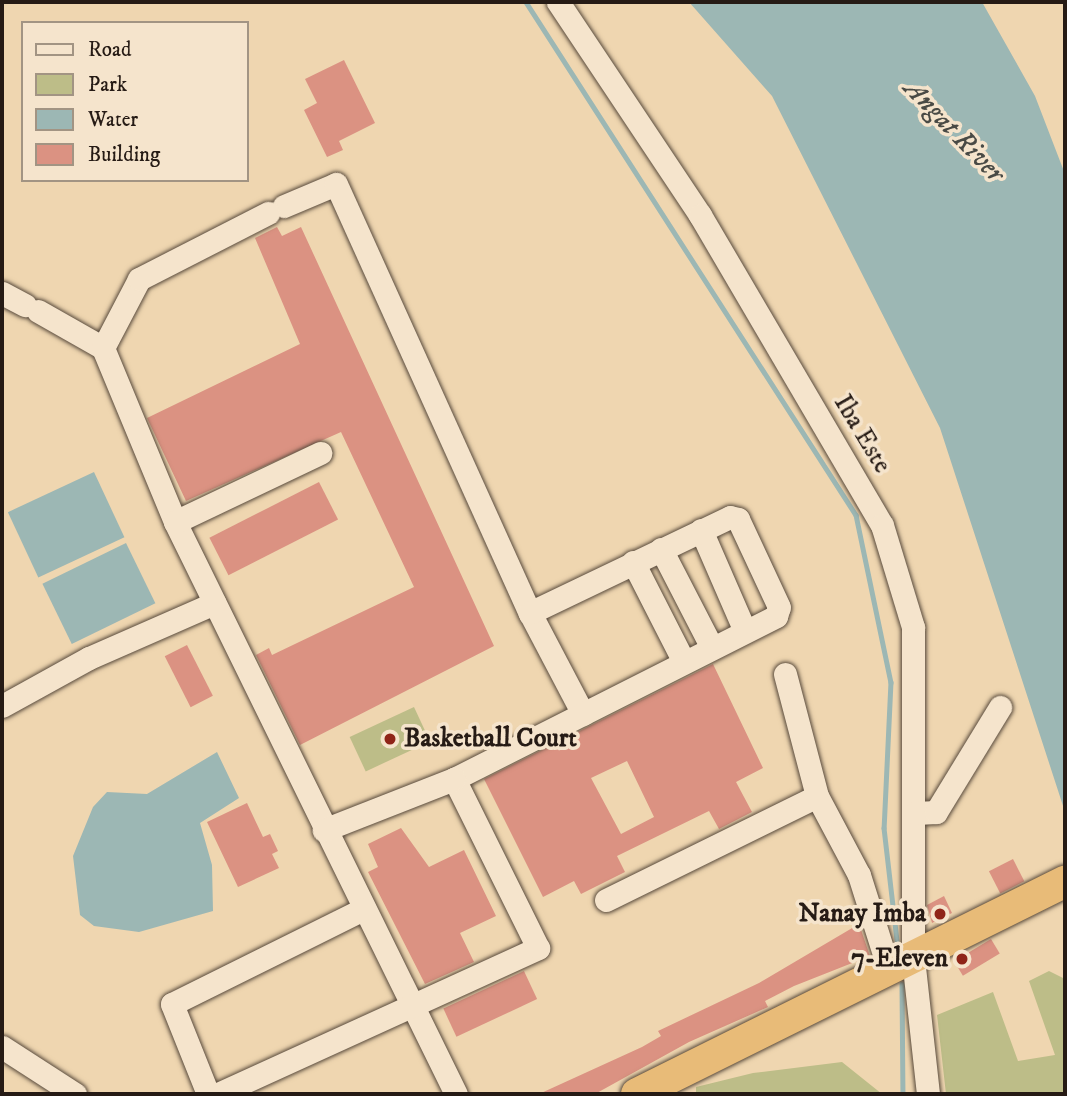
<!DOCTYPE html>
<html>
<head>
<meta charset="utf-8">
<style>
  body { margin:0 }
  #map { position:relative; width:1067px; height:1096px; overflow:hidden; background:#efd6b0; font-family:"IM FELL DW Pica",serif }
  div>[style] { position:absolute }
  .green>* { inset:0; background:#bdbd88; transform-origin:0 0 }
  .water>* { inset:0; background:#9cb7b4; transform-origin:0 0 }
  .stream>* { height:4.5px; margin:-2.25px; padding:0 2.25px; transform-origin:2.25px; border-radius:2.25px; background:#9cb7b4 }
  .building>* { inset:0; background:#db9282; transform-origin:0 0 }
  .roads { filter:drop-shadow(0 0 2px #584a3c) drop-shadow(0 0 2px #584a3c) }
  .minor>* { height:23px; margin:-11.5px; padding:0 11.5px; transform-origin:11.5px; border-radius:11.5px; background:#f5e4cc }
  .highway>* { height:32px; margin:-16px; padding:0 16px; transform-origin:16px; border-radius:16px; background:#e8bb78 }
  .dots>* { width:19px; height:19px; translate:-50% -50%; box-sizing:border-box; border:4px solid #f5e4cc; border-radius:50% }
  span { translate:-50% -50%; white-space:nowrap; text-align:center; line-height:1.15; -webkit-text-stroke:7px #f5e4cc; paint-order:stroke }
  .street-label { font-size:26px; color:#261b15 }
  .poi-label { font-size:26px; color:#261b15; font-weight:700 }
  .left { translate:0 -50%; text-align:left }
  .right { translate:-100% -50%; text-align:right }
  .water-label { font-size:28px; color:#494a45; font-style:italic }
  .frame { position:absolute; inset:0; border:4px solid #261b15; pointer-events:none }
  .legend { position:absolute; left:21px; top:21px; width:228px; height:161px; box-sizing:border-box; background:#f5e4cc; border:2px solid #a29483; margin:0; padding:9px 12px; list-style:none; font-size:21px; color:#261b15 }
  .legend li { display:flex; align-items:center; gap:14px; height:35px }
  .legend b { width:35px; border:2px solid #a29483 }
</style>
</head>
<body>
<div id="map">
  <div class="green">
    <i style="left:414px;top:707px;width:38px;height:71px;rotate:65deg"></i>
    <i style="clip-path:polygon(1049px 971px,1065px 979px,1065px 1094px,946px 1094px,937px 1015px,993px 992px,1018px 1061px,1055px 1055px,1029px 981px)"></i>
    <i style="clip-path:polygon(842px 1062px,882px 1094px,696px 1094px,696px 1087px,753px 1073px)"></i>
  </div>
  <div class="water">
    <i style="clip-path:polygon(689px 2px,982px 2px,1035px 96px,1065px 174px,1065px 812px,940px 428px,772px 96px)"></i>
    <i style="left:94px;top:472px;width:72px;height:95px;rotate:65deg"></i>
    <i style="left:126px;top:543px;width:67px;height:93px;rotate:64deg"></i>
    <i style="clip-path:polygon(217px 752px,239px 798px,200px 823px,212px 865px,213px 911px,139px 932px,94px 926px,80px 915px,73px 856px,93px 807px,107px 792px,147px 794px)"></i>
  </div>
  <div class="stream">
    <i style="left:526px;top:2px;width:610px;rotate:57.25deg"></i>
    <i style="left:856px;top:515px;width:171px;rotate:78.2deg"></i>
    <i style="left:891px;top:682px;width:146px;rotate:92.7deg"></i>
    <i style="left:884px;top:828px;width:113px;rotate:83.4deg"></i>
    <i style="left:902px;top:984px;width:110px;rotate:89.5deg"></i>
  </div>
  <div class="building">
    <i style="clip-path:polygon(344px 60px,375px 123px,339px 141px,343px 150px,327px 157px,304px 110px,317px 103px,305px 79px)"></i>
    <i style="clip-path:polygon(277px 227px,282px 236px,301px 227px,494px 646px,300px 745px,256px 655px,269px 648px,272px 655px,414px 587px,341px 432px,186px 501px,147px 418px,300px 344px,255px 238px)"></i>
    <i style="left:319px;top:482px;width:42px;height:123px;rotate:63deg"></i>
    <i style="left:187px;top:645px;width:57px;height:25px;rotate:63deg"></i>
    <i style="clip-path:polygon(evenodd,713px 664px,763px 768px,736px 782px,752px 812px,719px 829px,709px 811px,617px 856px,625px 872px,581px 894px,574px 881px,543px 897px,484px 779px,713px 664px,627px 761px,654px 817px,621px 834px,591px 778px,627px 761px)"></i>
    <i style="clip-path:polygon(247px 803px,263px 837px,270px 834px,278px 851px,272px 854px,279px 868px,238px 887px,207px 822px)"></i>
    <i style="clip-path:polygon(401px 828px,429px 867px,464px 850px,496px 916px,460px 933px,474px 962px,425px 984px,368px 872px,378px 867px,368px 844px)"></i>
    <i style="left:1013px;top:859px;width:25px;height:27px;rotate:63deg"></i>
    <i style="clip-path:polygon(944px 896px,952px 913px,932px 923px,927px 905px)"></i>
    <i style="clip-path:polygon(859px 924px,870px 956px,794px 986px,765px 1001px,768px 1007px,689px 1042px,595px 1094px,539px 1094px,642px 1047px,661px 1036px,658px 1031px,759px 983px)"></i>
    <i style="left:991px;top:939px;width:17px;height:43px;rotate:59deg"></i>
    <i style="left:524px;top:971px;width:31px;height:89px;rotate:65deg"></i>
  </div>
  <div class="roads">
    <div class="minor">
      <i style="left:558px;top:2px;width:256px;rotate:56.3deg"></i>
      <i style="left:700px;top:215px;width:359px;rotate:59.6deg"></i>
      <i style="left:882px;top:525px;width:107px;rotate:73.1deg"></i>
      <i style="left:913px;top:627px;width:331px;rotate:90deg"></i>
      <i style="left:913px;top:958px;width:137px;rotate:83.7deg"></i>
      <i style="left:284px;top:206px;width:56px;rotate:-22.9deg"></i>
      <i style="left:336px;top:184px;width:471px;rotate:65.7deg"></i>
      <i style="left:530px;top:613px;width:114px;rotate:62.3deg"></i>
      <i style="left:2px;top:293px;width:26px;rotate:28deg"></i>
      <i style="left:38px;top:311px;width:75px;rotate:29.6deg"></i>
      <i style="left:103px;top:348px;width:188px;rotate:67.5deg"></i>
      <i style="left:175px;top:522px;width:637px;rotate:63.84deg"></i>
      <i style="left:103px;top:348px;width:78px;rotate:-62.4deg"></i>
      <i style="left:139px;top:279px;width:145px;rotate:-27.1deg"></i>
      <i style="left:175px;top:522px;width:161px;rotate:-25.4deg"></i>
      <i style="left:701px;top:530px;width:110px;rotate:66.5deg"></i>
      <i style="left:661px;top:549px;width:109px;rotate:62.7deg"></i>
      <i style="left:633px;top:562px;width:112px;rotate:63deg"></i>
      <i style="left:785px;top:674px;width:126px;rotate:75.3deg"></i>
      <i style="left:2px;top:706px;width:99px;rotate:-28.9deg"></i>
      <i style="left:89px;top:658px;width:137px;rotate:-23.7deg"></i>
      <i style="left:454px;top:779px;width:361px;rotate:-26.8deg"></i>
      <i style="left:776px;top:616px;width:9px;rotate:-72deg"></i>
      <i style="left:779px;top:607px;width:97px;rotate:-115deg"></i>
      <i style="left:738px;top:519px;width:8px;rotate:-166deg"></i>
      <i style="left:730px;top:517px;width:222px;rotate:154.4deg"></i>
      <i style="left:916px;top:813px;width:20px;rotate:-3deg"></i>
      <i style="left:936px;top:812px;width:123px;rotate:-58.6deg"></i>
      <i style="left:606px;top:900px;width:235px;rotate:-26.2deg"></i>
      <i style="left:817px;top:796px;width:89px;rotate:62deg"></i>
      <i style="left:859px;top:875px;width:100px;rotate:72.5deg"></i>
      <i style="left:2px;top:1047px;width:87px;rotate:32.8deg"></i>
      <i style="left:208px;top:1094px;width:97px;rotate:-111.8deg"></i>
      <i style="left:172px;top:1004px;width:213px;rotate:-26.4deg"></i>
      <i style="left:218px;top:1094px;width:352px;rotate:-24.5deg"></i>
      <i style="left:538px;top:948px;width:189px;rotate:-116.4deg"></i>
      <i style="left:454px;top:779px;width:140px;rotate:158.6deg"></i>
    </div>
    <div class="highway">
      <i style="left:637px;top:1094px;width:478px;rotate:-26.4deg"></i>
    </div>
  </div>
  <div class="dots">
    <i style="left:390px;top:739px;background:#8f2418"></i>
    <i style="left:940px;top:914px;background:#8f2418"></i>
    <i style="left:962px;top:959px;background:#8f2418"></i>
  </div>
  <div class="street-label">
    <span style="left:862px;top:434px;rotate:59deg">Iba Este</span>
  </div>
  <div class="poi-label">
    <span class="left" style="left:404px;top:739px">Basketball Court</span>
    <span class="right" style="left:926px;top:914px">Nanay Imba</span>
    <span class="right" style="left:948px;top:959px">7-Eleven</span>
  </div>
  <div class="water-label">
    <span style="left:954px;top:131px;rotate:46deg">Angat River</span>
  </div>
  <div class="frame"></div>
  <ul class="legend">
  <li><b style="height:9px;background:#f5e4cc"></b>Road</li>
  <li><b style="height:19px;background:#bdbd88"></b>Park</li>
  <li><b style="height:19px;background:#9cb7b4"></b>Water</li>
  <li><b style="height:19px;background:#db9282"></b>Building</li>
  </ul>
</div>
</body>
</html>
